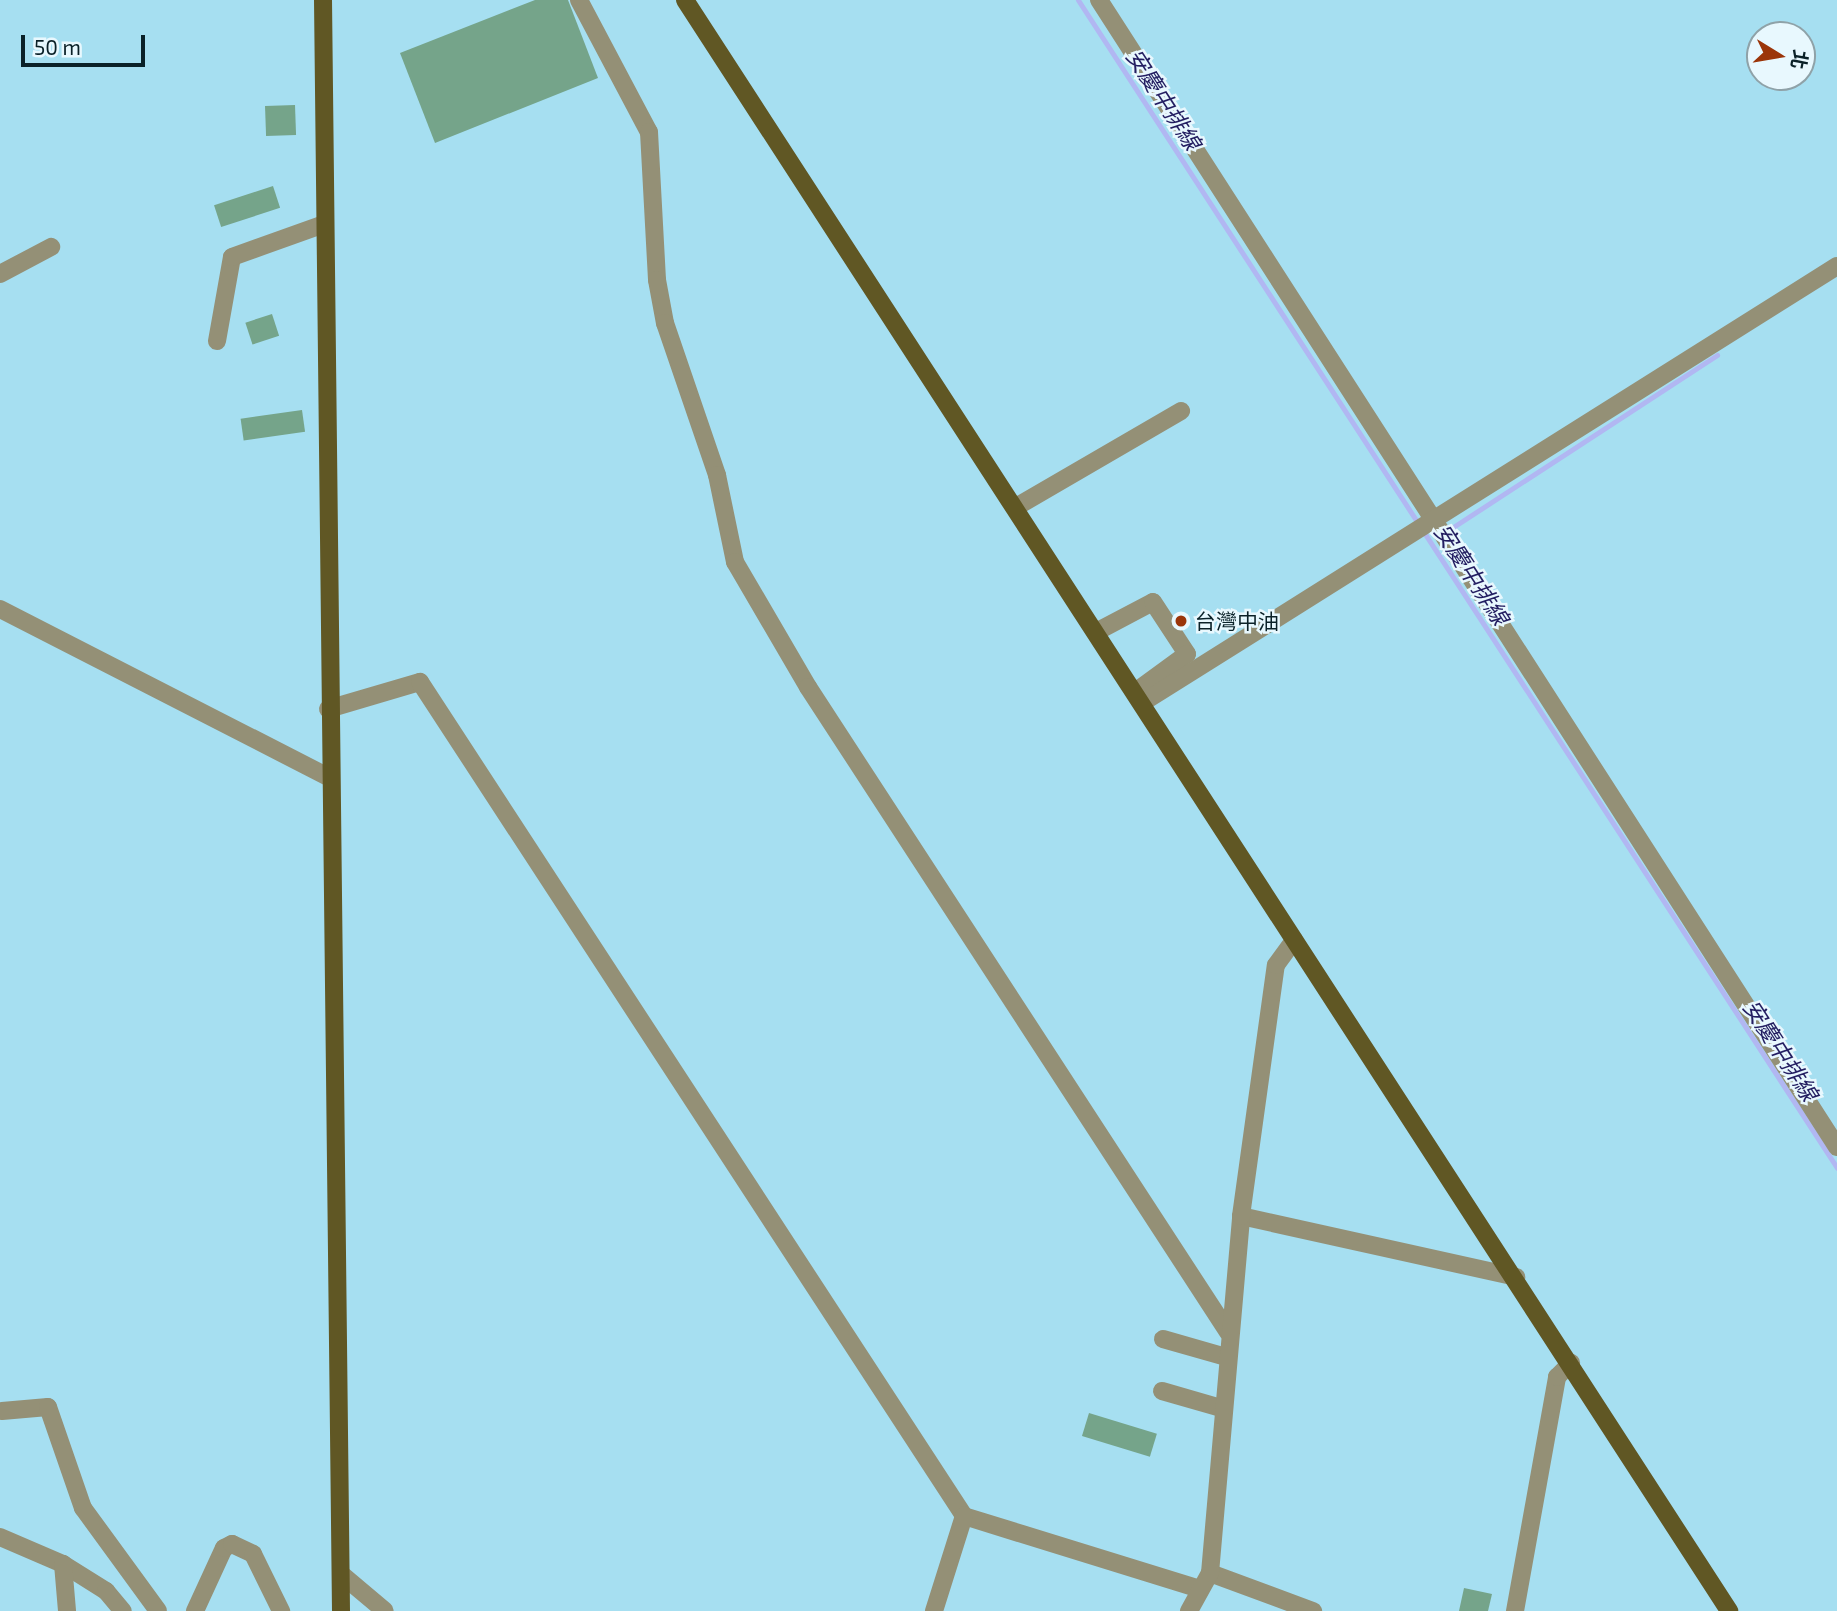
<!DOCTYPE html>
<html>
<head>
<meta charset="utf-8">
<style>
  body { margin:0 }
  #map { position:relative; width:1837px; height:1611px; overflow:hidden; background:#a6dff1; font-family:"Exo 2","Noto Sans TC",sans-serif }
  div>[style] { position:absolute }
  .stream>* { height:5px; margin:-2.5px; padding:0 2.5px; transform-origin:2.5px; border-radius:2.5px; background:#b1b7f2 }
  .building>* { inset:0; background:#75a48a; transform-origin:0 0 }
  .minor>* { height:18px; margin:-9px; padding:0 9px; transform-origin:9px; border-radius:9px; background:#949076 }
  .major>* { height:18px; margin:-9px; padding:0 9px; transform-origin:9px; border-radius:9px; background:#605724 }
  .dots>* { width:19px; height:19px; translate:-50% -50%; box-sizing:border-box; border:4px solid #e8f8fe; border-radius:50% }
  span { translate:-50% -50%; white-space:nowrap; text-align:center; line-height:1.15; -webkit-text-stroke:5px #e8f8fe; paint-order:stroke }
  .poi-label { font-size:21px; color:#0a2128 }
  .left { translate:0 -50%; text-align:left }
  .water-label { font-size:23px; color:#231e61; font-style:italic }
  .north { position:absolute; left:1746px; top:21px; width:70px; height:70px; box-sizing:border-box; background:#e8f8fe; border:2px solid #8fa2a8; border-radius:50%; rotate:101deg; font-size:19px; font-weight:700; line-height:28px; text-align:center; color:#0a2128 }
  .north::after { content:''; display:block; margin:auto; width:24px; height:32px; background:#9b3509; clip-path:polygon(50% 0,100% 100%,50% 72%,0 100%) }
  .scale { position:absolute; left:21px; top:35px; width:124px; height:32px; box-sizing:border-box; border:4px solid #0a2128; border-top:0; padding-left:9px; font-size:21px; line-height:24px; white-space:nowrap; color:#0a2128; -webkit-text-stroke:5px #e8f8fe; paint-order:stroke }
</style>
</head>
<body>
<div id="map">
  <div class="stream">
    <i style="left:1078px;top:0;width:1393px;rotate:56.98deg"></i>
    <i style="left:1444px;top:533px;width:326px;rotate:-33.1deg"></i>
  </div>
  <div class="building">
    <i style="clip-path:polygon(535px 0,568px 0,598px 78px,435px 143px,400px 53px)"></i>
    <i style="left:295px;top:105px;width:30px;height:30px;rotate:88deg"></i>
    <i style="left:273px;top:186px;width:23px;height:62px;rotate:72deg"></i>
    <i style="left:272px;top:314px;width:23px;height:28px;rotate:72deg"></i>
    <i style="left:302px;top:410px;width:22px;height:62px;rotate:82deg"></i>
    <i style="left:1089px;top:1413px;width:71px;height:24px;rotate:17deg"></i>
    <i style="clip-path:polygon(1464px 1588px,1492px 1594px,1488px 1611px,1459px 1611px)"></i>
  </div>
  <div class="minor">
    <i style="left:579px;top:0;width:149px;rotate:62.1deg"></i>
    <i style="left:649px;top:132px;width:148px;rotate:86.9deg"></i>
    <i style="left:657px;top:280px;width:44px;rotate:79.5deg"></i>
    <i style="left:665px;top:323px;width:161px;rotate:71.1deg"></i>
    <i style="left:717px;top:475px;width:89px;rotate:78.3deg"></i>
    <i style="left:735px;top:562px;width:145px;rotate:59.7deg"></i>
    <i style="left:808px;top:687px;width:770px;rotate:56.93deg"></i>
    <i style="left:1099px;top:0;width:1364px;rotate:57.24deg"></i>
    <i style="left:0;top:274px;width:58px;rotate:-27.9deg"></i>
    <i style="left:217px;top:341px;width:85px;rotate:-79.9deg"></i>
    <i style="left:232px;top:257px;width:98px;rotate:-19.7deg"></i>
    <i style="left:1016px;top:507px;width:191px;rotate:-30.2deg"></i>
    <i style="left:0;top:609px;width:367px;rotate:27.1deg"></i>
    <i style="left:1096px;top:632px;width:64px;rotate:-27.8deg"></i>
    <i style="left:1153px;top:602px;width:62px;rotate:56.8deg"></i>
    <i style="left:1187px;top:654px;width:64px;rotate:143.8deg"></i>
    <i style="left:1142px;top:703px;width:821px;rotate:-32.16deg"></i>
    <i style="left:328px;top:709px;width:96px;rotate:-16.4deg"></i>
    <i style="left:420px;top:682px;width:996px;rotate:56.88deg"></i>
    <i style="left:964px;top:1516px;width:244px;rotate:17.2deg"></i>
    <i style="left:1241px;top:1216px;width:282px;rotate:12.5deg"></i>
    <i style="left:1163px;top:1339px;width:66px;rotate:15.9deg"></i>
    <i style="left:1162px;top:1391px;width:61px;rotate:16.1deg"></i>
    <i style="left:2px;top:1411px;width:46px;rotate:-5deg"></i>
    <i style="left:48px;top:1407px;width:107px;rotate:70.9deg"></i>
    <i style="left:83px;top:1508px;width:127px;rotate:53.9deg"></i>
    <i style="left:0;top:1537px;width:69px;rotate:23.2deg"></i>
    <i style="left:63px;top:1564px;width:51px;rotate:32.1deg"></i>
    <i style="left:106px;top:1591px;width:26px;rotate:50deg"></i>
    <i style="left:63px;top:1564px;width:47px;rotate:85.1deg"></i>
    <i style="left:1210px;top:1573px;width:110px;rotate:20.3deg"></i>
    <i style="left:341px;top:1574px;width:57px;rotate:40.1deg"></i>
    <i style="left:195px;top:1611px;width:69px;rotate:-65.3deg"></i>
    <i style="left:224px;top:1548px;width:9px;rotate:-27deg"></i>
    <i style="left:232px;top:1544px;width:23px;rotate:25deg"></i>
    <i style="left:253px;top:1554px;width:64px;rotate:63.8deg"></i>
    <i style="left:934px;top:1611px;width:100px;rotate:-72.5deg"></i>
    <i style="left:1189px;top:1611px;width:43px;rotate:-61.1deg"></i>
    <i style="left:1210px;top:1573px;width:358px;rotate:-85deg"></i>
    <i style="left:1241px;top:1216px;width:253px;rotate:-82.1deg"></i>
    <i style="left:1276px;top:965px;width:31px;rotate:-54deg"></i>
    <i style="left:1515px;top:1611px;width:238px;rotate:-79.8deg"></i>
    <i style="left:1557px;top:1377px;width:20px;rotate:-45deg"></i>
  </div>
  <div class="major">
    <i style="left:323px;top:0;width:1611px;rotate:89.36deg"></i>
    <i style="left:685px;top:0;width:1920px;rotate:57.05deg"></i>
  </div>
  <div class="dots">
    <i style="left:1181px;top:621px;background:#9b3509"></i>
  </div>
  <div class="poi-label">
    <span class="left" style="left:1195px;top:621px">台灣中油</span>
  </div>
  <div class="water-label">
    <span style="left:1164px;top:99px;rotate:57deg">安慶中排線</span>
    <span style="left:1472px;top:574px;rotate:57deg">安慶中排線</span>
    <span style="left:1781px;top:1050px;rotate:57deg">安慶中排線</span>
  </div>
  <div class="north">北</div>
  <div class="scale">50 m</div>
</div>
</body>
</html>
